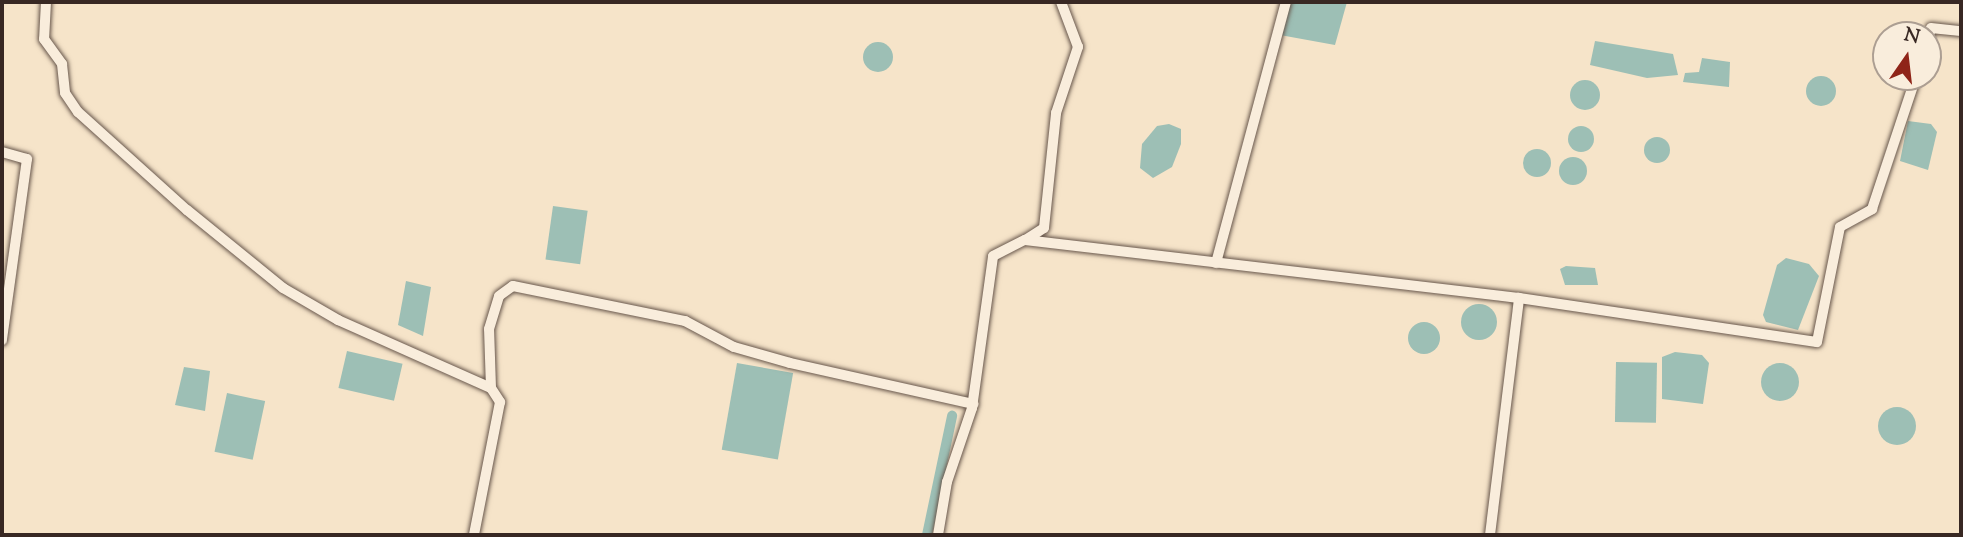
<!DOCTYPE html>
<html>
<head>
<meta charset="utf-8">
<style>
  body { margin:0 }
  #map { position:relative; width:1963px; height:537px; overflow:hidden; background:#f6e4c9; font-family:"Sorts Mill Goudy",serif }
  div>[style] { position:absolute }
  .water>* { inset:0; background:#9dbfb5; transform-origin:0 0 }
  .round { border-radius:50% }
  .canal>* { height:10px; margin:-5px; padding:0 5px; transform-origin:5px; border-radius:5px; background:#9dbfb5 }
  .roads { filter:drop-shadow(0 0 2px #68574c) drop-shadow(0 0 2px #68574c) }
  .minor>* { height:10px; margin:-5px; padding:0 5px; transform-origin:5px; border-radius:5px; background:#f9eddc }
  span { translate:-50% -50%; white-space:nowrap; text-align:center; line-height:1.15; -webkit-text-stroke:7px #f9eddc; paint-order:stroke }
  .frame { position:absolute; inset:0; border:4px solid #382823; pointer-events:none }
  .north { position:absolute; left:1872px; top:21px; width:70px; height:70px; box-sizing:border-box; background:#f9eddc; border:2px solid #ac9e92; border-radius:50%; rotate:14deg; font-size:19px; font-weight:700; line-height:28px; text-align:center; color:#382823 }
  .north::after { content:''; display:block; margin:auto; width:24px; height:32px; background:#8f2418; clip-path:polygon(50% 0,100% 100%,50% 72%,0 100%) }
</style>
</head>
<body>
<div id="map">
  <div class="water">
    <i style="clip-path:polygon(1289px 2px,1347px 2px,1335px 45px,1280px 35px)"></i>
    <i style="clip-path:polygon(1595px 41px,1673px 54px,1678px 75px,1647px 78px,1590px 65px)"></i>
    <i class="round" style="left:863px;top:42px;width:30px;height:30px"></i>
    <i style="clip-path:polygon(1702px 58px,1730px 62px,1729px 87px,1683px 82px,1685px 73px,1699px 72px)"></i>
    <i class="round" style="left:1806px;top:76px;width:30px;height:30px"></i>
    <i class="round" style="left:1570px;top:80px;width:30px;height:30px"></i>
    <i style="clip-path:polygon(1908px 121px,1931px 124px,1937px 132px,1928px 170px,1900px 161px)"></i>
    <i style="clip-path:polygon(1169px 124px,1181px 129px,1181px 144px,1172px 167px,1153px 178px,1140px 168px,1142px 144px,1157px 126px)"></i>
    <i class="round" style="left:1568px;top:126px;width:26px;height:26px"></i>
    <i class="round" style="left:1644px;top:137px;width:26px;height:26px"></i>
    <i class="round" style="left:1523px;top:149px;width:28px;height:28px"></i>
    <i class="round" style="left:1559px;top:157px;width:28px;height:28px"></i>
    <i style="left:553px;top:206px;width:35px;height:54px;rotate:8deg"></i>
    <i style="clip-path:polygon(1786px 258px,1809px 264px,1819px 276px,1798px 330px,1766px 322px,1763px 315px,1777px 265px)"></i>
    <i style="clip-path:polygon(1566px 266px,1595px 268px,1598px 285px,1565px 285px,1560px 269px)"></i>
    <i style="clip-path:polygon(406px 281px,431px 287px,423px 336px,398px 325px)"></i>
    <i class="round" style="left:1461px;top:304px;width:36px;height:36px"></i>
    <i class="round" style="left:1408px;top:322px;width:32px;height:32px"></i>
    <i style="left:347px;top:351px;width:57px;height:38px;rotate:13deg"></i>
    <i style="clip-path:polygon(1675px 352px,1702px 355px,1709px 363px,1703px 404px,1662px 399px,1662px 357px)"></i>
    <i style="left:1616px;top:362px;width:41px;height:60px;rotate:1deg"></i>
    <i style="left:737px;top:363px;width:57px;height:88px;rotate:10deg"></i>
    <i class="round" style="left:1761px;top:363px;width:38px;height:38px"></i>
    <i style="clip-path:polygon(184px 367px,210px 371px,205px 411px,175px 405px)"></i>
    <i style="left:227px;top:393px;width:39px;height:60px;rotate:12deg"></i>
    <i class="round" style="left:1878px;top:407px;width:38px;height:38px"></i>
  </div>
  <div class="canal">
    <i style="left:927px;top:535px;width:122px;rotate:-78.1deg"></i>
  </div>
  <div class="roads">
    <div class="minor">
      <i style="left:46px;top:2px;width:37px;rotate:93deg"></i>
      <i style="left:44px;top:39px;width:31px;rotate:54deg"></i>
      <i style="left:62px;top:64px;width:29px;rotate:84deg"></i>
      <i style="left:65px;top:93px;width:23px;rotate:56deg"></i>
      <i style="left:78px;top:112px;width:147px;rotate:42deg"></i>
      <i style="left:187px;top:210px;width:124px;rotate:39.1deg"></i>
      <i style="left:283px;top:288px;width:64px;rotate:30.2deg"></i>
      <i style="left:338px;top:320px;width:167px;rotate:24deg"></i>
      <i style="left:491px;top:388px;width:17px;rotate:57deg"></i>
      <i style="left:500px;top:402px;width:136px;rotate:101.1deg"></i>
      <i style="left:1928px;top:38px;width:10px;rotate:-73deg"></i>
      <i style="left:1931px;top:28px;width:30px;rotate:6deg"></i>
      <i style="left:2px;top:152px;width:26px;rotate:16deg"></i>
      <i style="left:27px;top:159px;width:183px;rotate:97.9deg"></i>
      <i style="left:1027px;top:239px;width:20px;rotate:-33deg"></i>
      <i style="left:1044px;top:228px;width:116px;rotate:-84deg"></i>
      <i style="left:1056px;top:113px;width:70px;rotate:-71.6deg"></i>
      <i style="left:1078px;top:47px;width:48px;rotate:-110.7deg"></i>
      <i style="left:1216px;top:263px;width:270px;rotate:-75deg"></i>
      <i style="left:491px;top:388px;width:59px;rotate:-91.9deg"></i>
      <i style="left:489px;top:329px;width:34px;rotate:-73deg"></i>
      <i style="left:499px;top:296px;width:17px;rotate:-36deg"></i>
      <i style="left:513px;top:286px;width:176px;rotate:11.5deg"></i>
      <i style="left:685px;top:321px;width:55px;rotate:28deg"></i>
      <i style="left:734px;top:347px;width:58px;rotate:15.9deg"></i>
      <i style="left:790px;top:363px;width:188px;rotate:12.6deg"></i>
      <i style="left:938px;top:535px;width:54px;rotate:-80.4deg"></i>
      <i style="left:947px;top:482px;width:78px;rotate:-71.3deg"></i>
      <i style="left:972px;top:408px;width:153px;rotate:-82.1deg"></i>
      <i style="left:993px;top:256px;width:36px;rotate:-27deg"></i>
      <i style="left:1025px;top:240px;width:497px;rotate:6.7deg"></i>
      <i style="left:1519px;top:298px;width:301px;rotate:8.4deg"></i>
      <i style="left:1817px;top:342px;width:117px;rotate:-78.7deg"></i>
      <i style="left:1840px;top:227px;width:37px;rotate:-29deg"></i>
      <i style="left:1872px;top:209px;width:139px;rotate:-71.6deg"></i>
      <i style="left:1490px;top:535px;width:239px;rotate:-83deg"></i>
    </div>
  </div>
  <div class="frame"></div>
  <div class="north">N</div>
</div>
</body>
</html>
